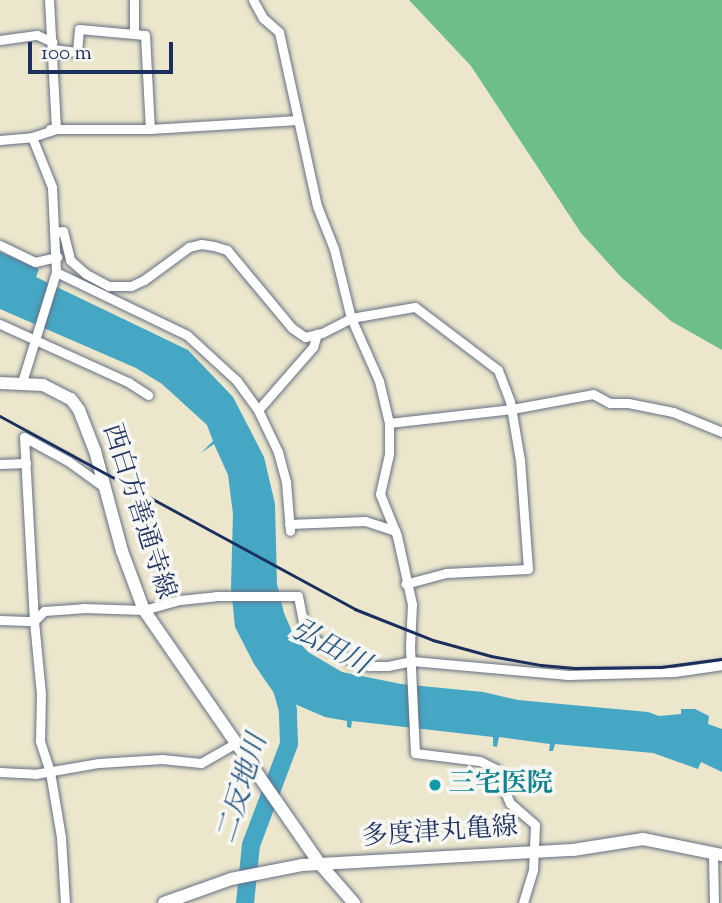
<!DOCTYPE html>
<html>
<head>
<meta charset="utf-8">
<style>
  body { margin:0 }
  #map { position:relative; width:722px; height:903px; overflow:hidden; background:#ebe6cc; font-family:"Sorts Mill Goudy","Noto Serif JP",serif }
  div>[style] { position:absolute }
  .forest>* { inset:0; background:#6dbe8a }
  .water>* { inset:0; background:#45a7c4 }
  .river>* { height:18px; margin:-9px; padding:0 9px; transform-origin:9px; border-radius:9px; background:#45a7c4 }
  .roads { filter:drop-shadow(0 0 2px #646f84) drop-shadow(0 0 2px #646f84) }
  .minor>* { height:9px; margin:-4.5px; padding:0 4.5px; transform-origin:4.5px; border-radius:4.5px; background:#fff }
  .secondary>* { height:12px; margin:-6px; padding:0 6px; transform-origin:6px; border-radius:6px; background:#fff }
  .rail>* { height:2.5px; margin:-1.25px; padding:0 1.25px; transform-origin:1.25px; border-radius:1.25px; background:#1b2f5e }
  .dots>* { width:19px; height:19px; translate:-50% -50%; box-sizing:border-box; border:4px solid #f6f6f2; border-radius:50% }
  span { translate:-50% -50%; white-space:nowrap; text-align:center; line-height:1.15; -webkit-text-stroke:7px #f6f6f2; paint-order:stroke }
  .street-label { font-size:26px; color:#1b2f5e }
  .culture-label { font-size:26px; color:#0d838f; font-weight:700 }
  .left { translate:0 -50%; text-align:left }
  .water-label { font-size:28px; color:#2a5982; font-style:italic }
  .scale { position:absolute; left:28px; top:42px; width:145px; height:32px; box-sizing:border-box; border:4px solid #1b2f5e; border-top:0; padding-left:9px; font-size:21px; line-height:24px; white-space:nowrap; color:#1b2f5e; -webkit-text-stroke:5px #f6f6f2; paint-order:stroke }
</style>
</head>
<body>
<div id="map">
  <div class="forest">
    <i style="clip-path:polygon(409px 0,722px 0,722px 350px,671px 321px,621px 277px,581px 233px,471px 66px)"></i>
  </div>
  <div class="water">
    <i style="clip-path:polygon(0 252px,39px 269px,36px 277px,188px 350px,233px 397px,264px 457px,275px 504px,277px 584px,284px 613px,294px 636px,299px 633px,302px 636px,297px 640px,308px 652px,342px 672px,401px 684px,483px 692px,518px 700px,648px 712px,659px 716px,681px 714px,681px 709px,695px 709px,709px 716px,708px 724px,722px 729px,722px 772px,701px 762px,698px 769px,653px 753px,555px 744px,553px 751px,549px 751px,550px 744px,499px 737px,497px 747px,493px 746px,493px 737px,352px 721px,351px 728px,347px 727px,347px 721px,325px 717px,276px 696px,254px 664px,235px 627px,231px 587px,233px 514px,228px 475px,214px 444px,201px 453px,213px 441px,207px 425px,162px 384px,136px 368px,0 309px)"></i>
  </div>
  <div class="river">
    <i style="left:245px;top:903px;width:58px;rotate:-84.1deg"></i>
    <i style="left:251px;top:845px;width:108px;rotate:-69.4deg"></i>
    <i style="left:289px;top:744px;width:34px;rotate:-92deg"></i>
    <i style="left:288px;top:710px;width:33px;rotate:-106deg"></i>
  </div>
  <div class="roads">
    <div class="minor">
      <i style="left:134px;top:0;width:34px;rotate:90deg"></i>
      <i style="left:253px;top:0;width:21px;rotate:61deg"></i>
      <i style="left:263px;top:18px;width:21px;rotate:41deg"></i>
      <i style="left:279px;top:32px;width:178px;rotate:77.7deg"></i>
      <i style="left:317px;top:206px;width:46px;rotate:68.4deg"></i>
      <i style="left:334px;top:249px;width:71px;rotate:76.2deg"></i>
      <i style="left:351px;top:318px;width:69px;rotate:66deg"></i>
      <i style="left:379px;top:381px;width:43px;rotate:76.6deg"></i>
      <i style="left:389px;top:423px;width:31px;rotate:90deg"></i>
      <i style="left:389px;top:454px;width:41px;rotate:102.7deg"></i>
      <i style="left:380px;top:494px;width:45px;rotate:68deg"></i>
      <i style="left:397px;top:536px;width:70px;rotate:77.6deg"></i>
      <i style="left:412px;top:604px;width:43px;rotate:92.7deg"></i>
      <i style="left:410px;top:647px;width:106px;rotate:87.3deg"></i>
      <i style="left:415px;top:753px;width:65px;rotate:7deg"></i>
      <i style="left:480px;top:761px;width:18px;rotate:27deg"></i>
      <i style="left:496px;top:769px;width:37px;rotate:68deg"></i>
      <i style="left:510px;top:803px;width:33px;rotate:41deg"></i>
      <i style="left:535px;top:825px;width:45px;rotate:92.5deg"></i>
      <i style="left:533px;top:870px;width:34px;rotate:107deg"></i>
      <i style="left:0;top:40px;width:37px;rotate:-8deg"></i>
      <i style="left:37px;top:35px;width:17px;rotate:24deg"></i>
      <i style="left:53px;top:49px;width:24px;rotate:7deg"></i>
      <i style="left:77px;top:52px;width:23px;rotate:-85deg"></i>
      <i style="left:79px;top:29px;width:66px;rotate:5.2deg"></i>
      <i style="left:145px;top:35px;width:94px;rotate:87deg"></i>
      <i style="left:50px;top:129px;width:100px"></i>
      <i style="left:150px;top:129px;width:148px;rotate:-3.5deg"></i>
      <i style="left:0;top:140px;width:32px;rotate:-5deg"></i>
      <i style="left:32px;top:137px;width:25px;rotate:-18deg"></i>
      <i style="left:56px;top:129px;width:129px;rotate:-93.1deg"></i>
      <i style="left:56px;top:232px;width:7px;rotate:-8deg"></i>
      <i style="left:63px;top:231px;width:30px;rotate:76deg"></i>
      <i style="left:70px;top:260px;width:21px;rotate:41deg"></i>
      <i style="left:86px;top:274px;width:26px;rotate:28deg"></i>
      <i style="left:109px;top:286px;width:22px"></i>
      <i style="left:131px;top:286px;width:14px;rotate:-25deg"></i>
      <i style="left:144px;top:280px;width:56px;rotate:-36.3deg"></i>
      <i style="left:189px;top:247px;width:12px;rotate:-14deg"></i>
      <i style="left:201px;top:244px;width:13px;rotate:9deg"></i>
      <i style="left:214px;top:246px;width:14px;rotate:17deg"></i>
      <i style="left:227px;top:250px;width:102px;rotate:50.2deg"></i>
      <i style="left:292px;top:328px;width:16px;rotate:35deg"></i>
      <i style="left:305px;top:337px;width:17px;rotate:-13deg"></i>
      <i style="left:322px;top:333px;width:33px;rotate:-27deg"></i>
      <i style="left:351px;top:318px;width:65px;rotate:-9.8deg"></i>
      <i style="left:415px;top:307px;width:104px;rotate:37.2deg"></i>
      <i style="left:498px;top:370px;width:33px;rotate:69deg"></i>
      <i style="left:510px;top:401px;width:60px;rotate:80.4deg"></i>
      <i style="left:520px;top:460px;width:109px;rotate:85.8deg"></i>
      <i style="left:528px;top:569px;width:82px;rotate:177.2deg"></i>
      <i style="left:446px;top:573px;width:42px;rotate:165deg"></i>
      <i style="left:0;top:245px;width:39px;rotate:26deg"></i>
      <i style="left:35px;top:262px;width:23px;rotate:-13deg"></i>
      <i style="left:56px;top:272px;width:145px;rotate:25.7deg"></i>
      <i style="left:187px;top:335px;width:68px;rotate:42.6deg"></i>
      <i style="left:237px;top:381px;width:36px;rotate:54deg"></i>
      <i style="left:258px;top:410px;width:47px;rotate:64.5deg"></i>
      <i style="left:278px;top:452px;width:31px;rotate:75deg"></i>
      <i style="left:286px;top:482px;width:49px;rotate:85.3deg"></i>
      <i style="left:0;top:324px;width:141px;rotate:24.4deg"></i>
      <i style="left:128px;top:382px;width:24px;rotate:33deg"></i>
      <i style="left:22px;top:382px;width:115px;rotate:-72.8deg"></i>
      <i style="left:56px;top:272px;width:85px;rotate:-92.7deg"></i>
      <i style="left:52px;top:187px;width:54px;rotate:-111.8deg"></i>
      <i style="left:258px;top:410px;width:84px;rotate:-48.9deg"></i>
      <i style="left:313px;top:347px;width:14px;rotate:-73deg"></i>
      <i style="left:389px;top:423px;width:124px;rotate:-6.5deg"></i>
      <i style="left:512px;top:409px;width:82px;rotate:-10.5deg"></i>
      <i style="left:593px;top:394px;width:19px;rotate:28deg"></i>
      <i style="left:610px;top:403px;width:18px"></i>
      <i style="left:628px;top:403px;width:46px;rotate:11.3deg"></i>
      <i style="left:673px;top:412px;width:53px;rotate:22.2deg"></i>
      <i style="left:0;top:464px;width:26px;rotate:-2deg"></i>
      <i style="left:289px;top:524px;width:76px;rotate:-2.3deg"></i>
      <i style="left:365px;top:521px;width:32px;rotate:18deg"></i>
      <i style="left:0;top:620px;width:34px;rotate:2deg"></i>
      <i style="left:34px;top:621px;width:14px;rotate:-45deg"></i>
      <i style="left:44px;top:611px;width:39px;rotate:-4deg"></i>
      <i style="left:83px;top:608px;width:61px;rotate:1.9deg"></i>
      <i style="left:144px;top:610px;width:37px;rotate:-16deg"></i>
      <i style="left:180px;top:600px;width:36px;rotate:-6deg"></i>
      <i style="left:216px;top:596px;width:82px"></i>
      <i style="left:298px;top:596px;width:26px;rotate:79deg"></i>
      <i style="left:303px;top:622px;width:24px;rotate:54deg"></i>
      <i style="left:317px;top:641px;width:39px;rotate:30deg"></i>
      <i style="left:351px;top:661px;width:19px;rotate:16deg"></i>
      <i style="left:369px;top:666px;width:19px"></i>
      <i style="left:388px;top:666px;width:25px;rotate:-12deg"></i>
      <i style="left:412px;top:661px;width:157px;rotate:5.1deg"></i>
      <i style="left:568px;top:675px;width:106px;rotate:-1.6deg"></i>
      <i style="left:674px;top:672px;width:49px;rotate:-8.3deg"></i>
      <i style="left:0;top:772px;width:35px;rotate:3deg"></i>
      <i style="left:35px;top:774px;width:65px;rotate:-9.8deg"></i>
      <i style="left:99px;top:763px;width:63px;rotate:-3.6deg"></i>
      <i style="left:162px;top:759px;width:39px;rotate:6deg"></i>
      <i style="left:201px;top:763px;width:40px;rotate:-29.7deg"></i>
      <i style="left:713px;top:854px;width:49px;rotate:88.8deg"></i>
      <i style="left:65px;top:903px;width:66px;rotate:-93.5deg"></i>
      <i style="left:61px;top:837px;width:66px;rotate:-99.6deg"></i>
      <i style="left:50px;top:772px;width:33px;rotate:-108deg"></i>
      <i style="left:40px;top:741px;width:47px;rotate:-88.8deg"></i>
      <i style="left:41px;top:694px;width:73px;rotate:-95.5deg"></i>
      <i style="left:34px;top:621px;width:184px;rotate:-93.1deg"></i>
      <i style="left:24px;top:437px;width:50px;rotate:28.6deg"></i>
      <i style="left:68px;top:461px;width:44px;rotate:35.8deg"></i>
    </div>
    <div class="secondary">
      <i style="left:0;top:383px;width:43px;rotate:2.7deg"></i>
      <i style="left:43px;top:385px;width:31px;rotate:27deg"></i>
      <i style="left:71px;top:399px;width:14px;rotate:54deg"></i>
      <i style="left:79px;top:410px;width:44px;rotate:68.7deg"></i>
      <i style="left:95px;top:451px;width:104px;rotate:74.9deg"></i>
      <i style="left:122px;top:551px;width:63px;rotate:69.6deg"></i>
      <i style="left:144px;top:610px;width:309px;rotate:55.3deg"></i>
      <i style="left:320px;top:864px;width:52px;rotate:48.9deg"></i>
      <i style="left:164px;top:903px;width:71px;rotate:-19.7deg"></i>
      <i style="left:231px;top:879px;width:72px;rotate:-11.2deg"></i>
      <i style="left:302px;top:865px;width:271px;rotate:-3.2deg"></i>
      <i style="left:573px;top:850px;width:71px;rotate:-8.9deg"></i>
      <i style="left:643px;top:839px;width:81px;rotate:11.4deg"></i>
    </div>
  </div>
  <div class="rail">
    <i style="left:0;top:416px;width:404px;rotate:28.5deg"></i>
    <i style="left:355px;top:609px;width:84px;rotate:21.7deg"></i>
    <i style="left:433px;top:640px;width:60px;rotate:15.4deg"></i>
    <i style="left:491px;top:656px;width:51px;rotate:10.2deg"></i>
    <i style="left:541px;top:665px;width:36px;rotate:5deg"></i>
    <i style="left:577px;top:668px;width:84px;rotate:-0.7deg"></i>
    <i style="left:661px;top:667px;width:62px;rotate:-7.5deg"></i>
  </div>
  <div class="dots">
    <i style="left:435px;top:785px;background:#0f9aa8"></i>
  </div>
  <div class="street-label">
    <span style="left:138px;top:512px;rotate:72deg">西白方善通寺線</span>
    <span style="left:440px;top:833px;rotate:-4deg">多度津丸亀線</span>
  </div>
  <div class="culture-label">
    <span class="left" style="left:449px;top:785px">三宅医院</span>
  </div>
  <div class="water-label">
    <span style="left:330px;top:648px;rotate:28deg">弘田川</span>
    <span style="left:243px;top:789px;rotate:-73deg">二反地川</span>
  </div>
  <div class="scale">100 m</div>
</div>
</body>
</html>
